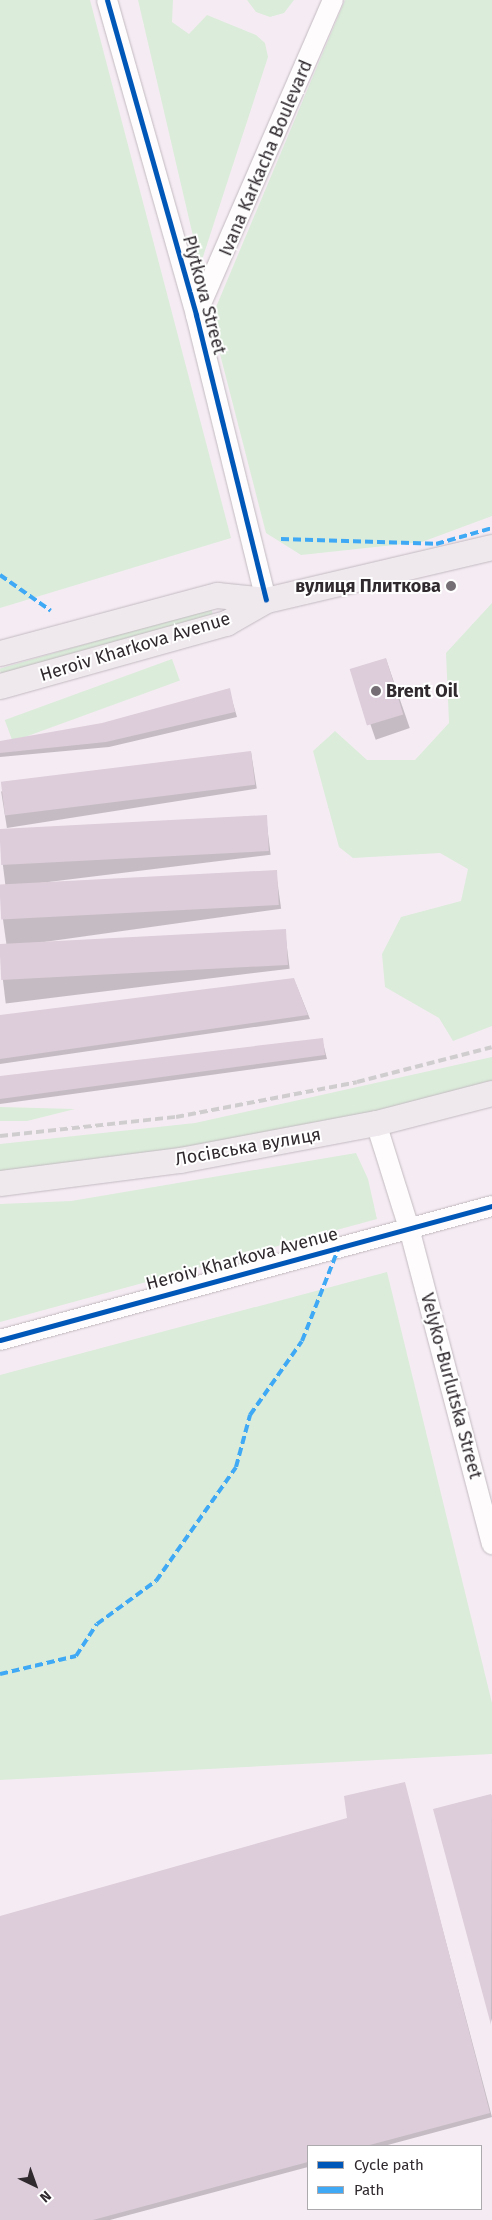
<!DOCTYPE html>
<html>
<head>
<meta charset="utf-8">
<style>
  body { margin:0 }
  #map { position:relative; width:492px; height:2220px; overflow:hidden; background:#f5ecf3; font-family:"Fira Sans",sans-serif }
  div>[style] { position:absolute }
  .green>* { inset:0; background:#dbecda; transform-origin:0 0 }
  .shadow>* { inset:0; background:#0003; transform-origin:0 0 }
  .building>* { inset:0; background:#ddccda; transform-origin:0 0 }
  .roads { filter:drop-shadow(0 0 1px #c2bac0) drop-shadow(0 0 1px #c2bac0) }
  .minor>* { height:20px; margin:-10px; padding:0 10px; transform-origin:10px; border-radius:10px; background:#fefcfd }
  .major>* { height:25px; margin:-12.5px; padding:0 12.5px; transform-origin:12.5px; border-radius:12.5px; background:#efe9ee }
  .rail>* { height:4px; margin-top:-2px; transform-origin:0; background:repeating-linear-gradient(90deg,#d0cdcf 0 8px,transparent 0 12px) }
  .quiet>* { height:4px; margin-top:-2px; transform-origin:0; background:repeating-linear-gradient(90deg,#3fa9f5 0 8px,transparent 0 12px) }
  .cycleway>* { height:5px; margin:-2.5px; padding:0 2.5px; transform-origin:2.5px; border-radius:2.5px; background:#0057b8 }
  .dots>* { width:14px; height:14px; translate:-50% -50%; box-sizing:border-box; border:2px solid #fff; border-radius:50% }
  span { translate:-50% -50%; white-space:nowrap; text-align:center; line-height:1.15; -webkit-text-stroke:4px #fff; paint-order:stroke }
  .street-label { font-size:18px; color:#302a2f }
  .poi-label { font-size:18px; color:#302a2f; font-weight:700 }
  .right { translate:-100% -50%; text-align:right }
  .left { translate:0 -50%; text-align:left }
  .legend { position:absolute; left:307px; top:2145px; width:175px; height:65px; box-sizing:border-box; background:#fff; border:1px solid #acaaac; margin:0; padding:6px 9px; list-style:none; font-size:15px; color:#302a2f }
  .legend li { display:flex; align-items:center; gap:10px; height:25px }
  .legend b { width:25px; border:1px solid #acaaac }
  .north { position:absolute; left:10px; top:2160px; width:50px; height:50px; -webkit-text-stroke:4px #fff; paint-order:stroke; rotate:138deg; font-size:14px; font-weight:700; line-height:20px; text-align:center; color:#302a2f }
  .north::after { content:''; display:block; margin:auto; width:18px; height:22px; background:#302a2f; clip-path:polygon(50% 0,100% 100%,50% 72%,0 100%) }
</style>
</head>
<body>
<div id="map">
  <div class="green">
    <i style="clip-path:polygon(0 0,90px 0,231px 538px,0 608px)"></i>
    <i style="clip-path:polygon(138px 0,173px 0,172px 22px,189px 34px,207px 15px,256px 35px,265px 43px,268px 57px,200px 266px)"></i>
    <i style="clip-path:polygon(247px 0,294px 0,284px 13px,270px 17px,256px 12px)"></i>
    <i style="clip-path:polygon(345px 0,492px 0,492px 516px,422px 542px,301px 555px,266px 533px,211px 319px)"></i>
    <i style="clip-path:polygon(492px 603px,492px 1026px,453px 1041px,439px 1018px,385px 987px,382px 954px,401px 917px,461px 901px,468px 869px,440px 853px,353px 858px,339px 847px,313px 751px,335px 731px,367px 760px,415px 760px,449px 723px,446px 653px)"></i>
    <i style="left:211px;top:608px;width:7px;height:220px;rotate:74deg"></i>
    <i style="left:172px;top:659px;width:23px;height:178px;rotate:70deg"></i>
    <i style="clip-path:polygon(492px 1057px,492px 1082px,403px 1110px,0 1179px,0 1144px,195px 1123px)"></i>
    <i style="clip-path:polygon(0 1107px,75px 1109px,27px 1121px,0 1121px)"></i>
    <i style="clip-path:polygon(356px 1153px,368px 1179px,377px 1219px,0 1322px,0 1204px,71px 1201px)"></i>
    <i style="clip-path:polygon(387px 1272px,492px 1703px,492px 1754px,0 1780px,0 1375px)"></i>
  </div>
  <div class="shadow">
    <i style="left:386px;top:659px;width:73px;height:36px;rotate:71deg"></i>
    <i style="clip-path:polygon(229px 690px,237px 717px,109px 747px,0 757px,0 742px,103px 724px)"></i>
    <i style="left:251px;top:752px;width:37px;height:253px;rotate:81deg"></i>
    <i style="left:266px;top:817px;width:38px;height:267px;rotate:83deg"></i>
    <i style="left:276px;top:872px;width:37px;height:277px;rotate:82deg"></i>
    <i style="left:285px;top:931px;width:38px;height:286px;rotate:83deg"></i>
    <i style="clip-path:polygon(296px 984px,310px 1019px,0 1064px,0 1016px)"></i>
    <i style="clip-path:polygon(322px 1039px,327px 1059px,0 1104px,0 1077px)"></i>
    <i style="clip-path:polygon(404px 1783px,492px 2117px,384px 2146px,308px 2146px,308px 2167px,110px 2220px,0 2220px,0 1917px,349px 1819px)"></i>
    <i style="clip-path:polygon(491px 1795px,492px 1797px,492px 2022px,435px 1810px)"></i>
  </div>
  <div class="building">
    <i style="left:386px;top:658px;width:59px;height:38px;rotate:73deg"></i>
    <i style="clip-path:polygon(230px 688px,235px 712px,106px 742px,0 753px,0 741px,102px 723px)"></i>
    <i style="left:251px;top:751px;width:34px;height:252px;rotate:83deg"></i>
    <i style="left:267px;top:815px;width:36px;height:268px;rotate:87deg"></i>
    <i style="left:277px;top:870px;width:35px;height:278px;rotate:87deg"></i>
    <i style="left:286px;top:929px;width:36px;height:287px;rotate:87deg"></i>
    <i style="clip-path:polygon(294px 978px,308px 1015px,0 1059px,0 1015px)"></i>
    <i style="clip-path:polygon(323px 1038px,325px 1055px,0 1099px,0 1076px)"></i>
    <i style="clip-path:polygon(405px 1782px,490px 2113px,366px 2146px,308px 2146px,308px 2162px,93px 2220px,0 2220px,0 1916px,347px 1818px,344px 1796px)"></i>
    <i style="clip-path:polygon(491px 1794px,492px 1796px,491px 2025px,433px 1809px)"></i>
  </div>
  <div class="roads">
    <div class="minor">
      <i style="left:107px;top:0;width:327px;rotate:74.2deg"></i>
      <i style="left:196px;top:315px;width:293px;rotate:76.2deg"></i>
      <i style="left:196px;top:315px;width:344px;rotate:-66.5deg"></i>
      <i style="left:376px;top:1123px;width:110px;rotate:72.6deg"></i>
      <i style="left:409px;top:1228px;width:327px;rotate:75.3deg"></i>
      <i style="left:0;top:1340px;width:510px;rotate:-15.24deg"></i>
    </div>
    <div class="major">
      <i style="left:0;top:653px;width:225px;rotate:-15deg"></i>
      <i style="left:217px;top:595px;width:49px;rotate:5.8deg"></i>
      <i style="left:266px;top:600px;width:232px;rotate:-13.2deg"></i>
      <i style="left:0;top:686px;width:235px;rotate:-15.6deg"></i>
      <i style="left:226px;top:623px;width:46px;rotate:-29.9deg"></i>
      <i style="left:0;top:1183px;width:181px;rotate:-7.3deg"></i>
      <i style="left:180px;top:1160px;width:199px;rotate:-10.7deg"></i>
      <i style="left:376px;top:1123px;width:120px;rotate:-14.5deg"></i>
    </div>
  </div>
  <div class="rail">
    <i style="left:0;top:1136px;width:177px;rotate:-6.2deg"></i>
    <i style="left:176px;top:1117px;width:184px;rotate:-10.9deg"></i>
    <i style="left:357px;top:1082px;width:139px;rotate:-14.5deg"></i>
  </div>
  <div class="quiet">
    <i style="left:281px;top:539px;width:155px;rotate:1.8deg"></i>
    <i style="left:436px;top:544px;width:58px;rotate:-15.9deg"></i>
    <i style="left:0;top:575px;width:62px;rotate:35.2deg"></i>
    <i style="left:0;top:1674px;width:78px;rotate:-13.3deg"></i>
    <i style="left:76px;top:1656px;width:38px;rotate:-57deg"></i>
    <i style="left:97px;top:1624px;width:73px;rotate:-36.1deg"></i>
    <i style="left:156px;top:1581px;width:139px;rotate:-54.9deg"></i>
    <i style="left:236px;top:1467px;width:54px;rotate:-74.9deg"></i>
    <i style="left:250px;top:1415px;width:90px;rotate:-54.9deg"></i>
    <i style="left:302px;top:1341px;width:101px;rotate:-68.5deg"></i>
  </div>
  <div class="cycleway">
    <i style="left:107px;top:0;width:327px;rotate:74.2deg"></i>
    <i style="left:196px;top:315px;width:293px;rotate:76.2deg"></i>
    <i style="left:0;top:1340px;width:510px;rotate:-15.24deg"></i>
  </div>
  <div class="dots">
    <i style="left:451px;top:586px;background:#756e74"></i>
    <i style="left:376px;top:691px;background:#756e74"></i>
  </div>
  <div class="street-label">
    <span style="left:266px;top:158px;rotate:-67deg">Ivana Karkacha Boulevard</span>
    <span style="left:204px;top:295px;rotate:75deg">Plytkova Street</span>
    <span style="left:135px;top:647px;rotate:-17deg">Heroiv Kharkova Avenue</span>
    <span style="left:248px;top:1147px;rotate:-10deg">Лосівська вулиця</span>
    <span style="left:242px;top:1259px;rotate:-15deg">Heroiv Kharkova Avenue</span>
    <span style="left:451px;top:1386px;rotate:75deg">Velyko-Burlutska Street</span>
  </div>
  <div class="poi-label">
    <span class="right" style="left:441px;top:586px">вулиця Плиткова</span>
    <span class="left" style="left:386px;top:691px">Brent Oil</span>
  </div>
  <ul class="legend">
  <li><b style="height:6px;background:#0057b8"></b>Cycle path</li>
  <li><b style="height:6px;background:#3fa9f5"></b>Path</li>
  </ul>
  <div class="north">N</div>
</div>
</body>
</html>
